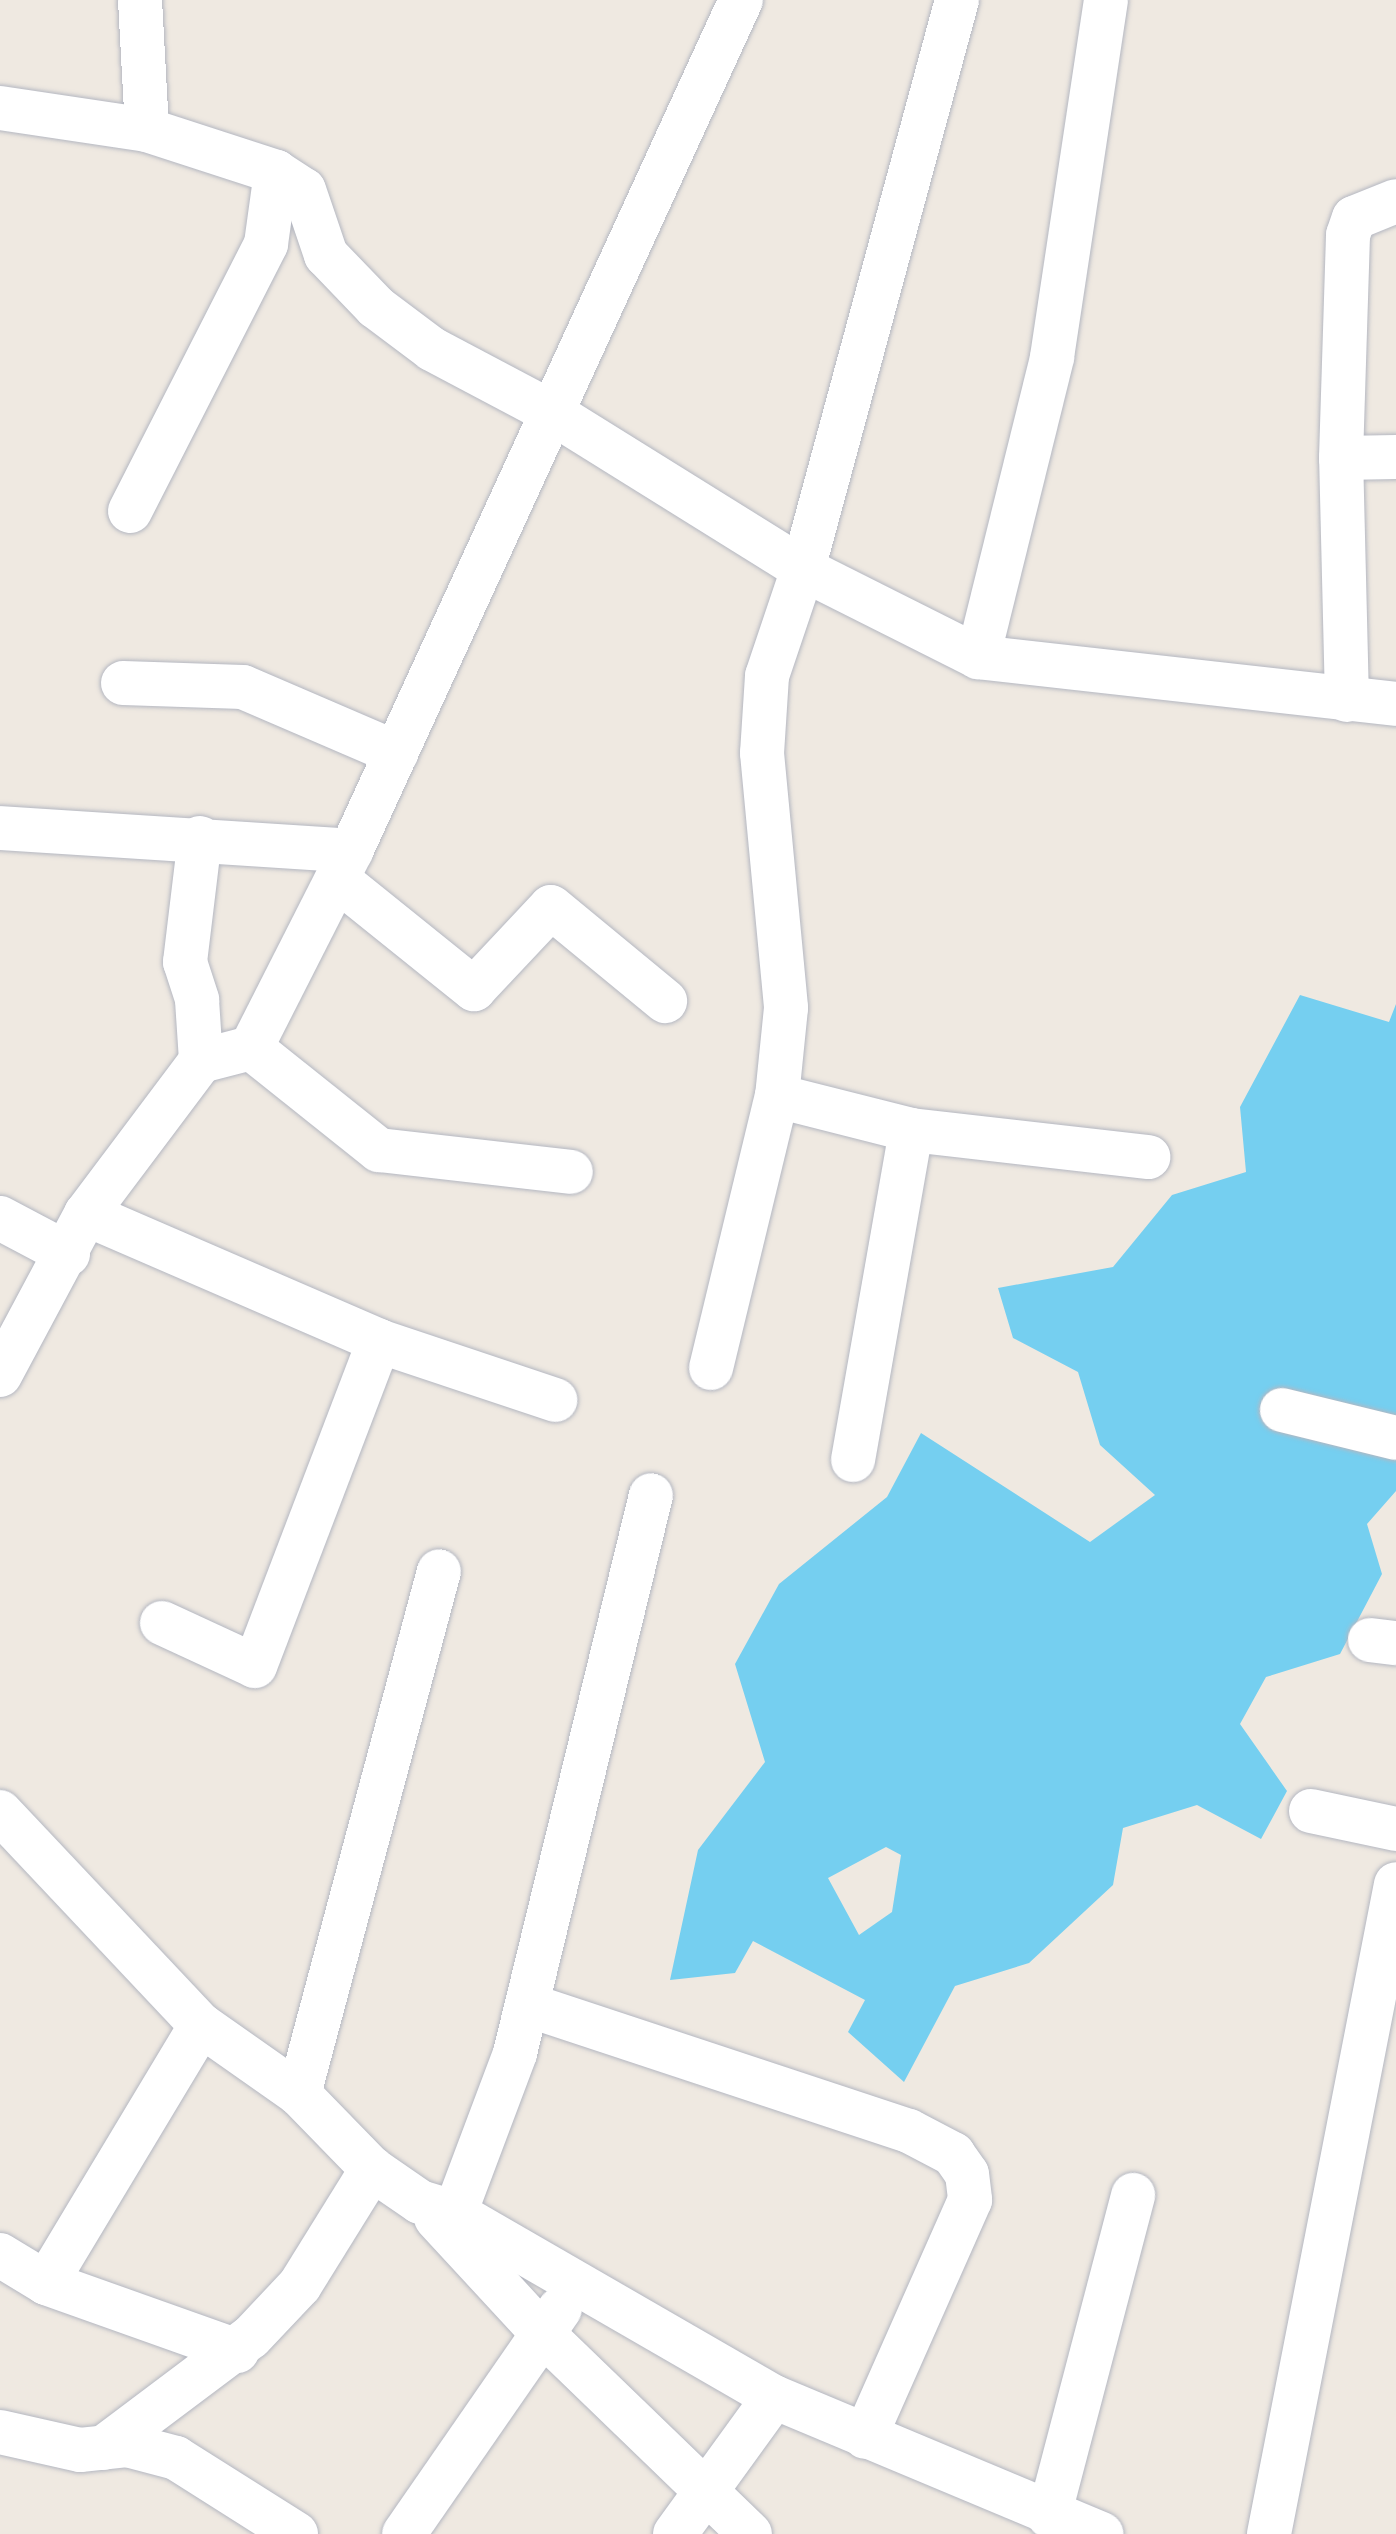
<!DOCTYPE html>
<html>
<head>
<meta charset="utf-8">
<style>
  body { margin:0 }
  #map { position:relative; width:1396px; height:2534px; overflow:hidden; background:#efe9e1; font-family:Mulish,sans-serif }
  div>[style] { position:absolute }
  .water>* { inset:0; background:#75cff0 }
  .roads { filter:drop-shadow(0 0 2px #b4b7c1) drop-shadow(0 0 2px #b4b7c1) }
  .minor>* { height:44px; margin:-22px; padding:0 22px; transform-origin:22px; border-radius:22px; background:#fff }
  span { translate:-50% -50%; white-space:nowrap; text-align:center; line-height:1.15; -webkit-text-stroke:7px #fff; paint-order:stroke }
</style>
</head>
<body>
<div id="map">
  <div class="water">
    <i style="clip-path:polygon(evenodd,1300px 995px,1389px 1022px,1396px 1004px,1396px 1491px,1367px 1524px,1382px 1574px,1340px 1654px,1266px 1677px,1240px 1724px,1287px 1791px,1261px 1839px,1197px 1805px,1123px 1828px,1113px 1885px,1029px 1963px,955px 1986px,904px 2082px,848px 2032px,865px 2000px,753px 1941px,735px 1973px,670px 1980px,698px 1850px,765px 1762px,735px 1664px,779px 1584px,887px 1497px,921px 1433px,1090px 1542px,1155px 1495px,1100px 1445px,1078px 1372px,1013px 1338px,998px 1288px,1113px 1267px,1172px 1195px,1246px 1172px,1240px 1107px,1300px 995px,886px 1847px,901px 1855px,892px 1912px,859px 1935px,828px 1878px,886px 1847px)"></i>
  </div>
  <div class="roads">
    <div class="minor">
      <i style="left:140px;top:0;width:130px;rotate:86.9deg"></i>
      <i style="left:957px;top:0;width:589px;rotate:105.14deg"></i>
      <i style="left:803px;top:569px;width:113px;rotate:108.6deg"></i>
      <i style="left:767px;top:676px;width:77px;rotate:93.7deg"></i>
      <i style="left:762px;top:753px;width:256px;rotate:84.6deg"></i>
      <i style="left:786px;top:1008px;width:88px;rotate:95.8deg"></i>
      <i style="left:777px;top:1096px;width:138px;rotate:14.2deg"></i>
      <i style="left:911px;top:1130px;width:239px;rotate:6.5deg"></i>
      <i style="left:0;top:108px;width:149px;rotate:8.5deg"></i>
      <i style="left:147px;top:130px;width:136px;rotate:18deg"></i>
      <i style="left:276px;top:172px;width:33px;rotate:33deg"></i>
      <i style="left:304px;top:190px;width:69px;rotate:71.3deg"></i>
      <i style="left:326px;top:255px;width:72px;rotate:46.1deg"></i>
      <i style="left:376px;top:307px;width:70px;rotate:36.9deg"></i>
      <i style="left:432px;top:349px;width:135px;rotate:27.9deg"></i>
      <i style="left:551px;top:412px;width:297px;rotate:31.9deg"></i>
      <i style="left:803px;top:569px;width:196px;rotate:26.7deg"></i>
      <i style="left:978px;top:657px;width:421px;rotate:6.4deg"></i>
      <i style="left:1341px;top:458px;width:223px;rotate:-88.2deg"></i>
      <i style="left:1348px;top:235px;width:18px;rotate:-71deg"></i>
      <i style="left:1354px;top:218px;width:45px;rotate:-22deg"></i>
      <i style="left:130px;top:511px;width:300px;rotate:-63deg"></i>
      <i style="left:266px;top:244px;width:73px;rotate:-82.1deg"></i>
      <i style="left:978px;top:657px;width:309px;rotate:-76.1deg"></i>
      <i style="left:1052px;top:357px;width:361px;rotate:-81.4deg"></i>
      <i style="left:123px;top:683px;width:120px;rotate:1.9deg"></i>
      <i style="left:243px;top:687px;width:167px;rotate:23.3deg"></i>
      <i style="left:1347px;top:700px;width:242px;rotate:-91.4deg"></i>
      <i style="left:1341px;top:458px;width:55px;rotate:-1deg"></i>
      <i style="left:0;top:828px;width:352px;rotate:3.7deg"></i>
      <i style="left:200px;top:838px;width:125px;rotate:96.9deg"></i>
      <i style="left:185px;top:962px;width:40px;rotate:72deg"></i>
      <i style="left:197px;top:1000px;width:61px;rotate:86.2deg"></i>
      <i style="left:337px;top:879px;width:176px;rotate:38.8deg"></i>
      <i style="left:474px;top:989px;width:112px;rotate:-46.8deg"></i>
      <i style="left:551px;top:907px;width:148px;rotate:39.5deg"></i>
      <i style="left:251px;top:1048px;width:164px;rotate:38.6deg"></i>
      <i style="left:379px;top:1150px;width:193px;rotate:6.5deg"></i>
      <i style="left:86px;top:1214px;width:319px;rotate:23.4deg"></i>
      <i style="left:379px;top:1341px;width:186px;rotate:18.5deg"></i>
      <i style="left:0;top:1218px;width:77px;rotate:27.9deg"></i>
      <i style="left:711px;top:1368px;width:280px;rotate:-76.4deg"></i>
      <i style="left:0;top:1375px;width:183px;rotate:-61.9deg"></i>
      <i style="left:86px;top:1214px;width:191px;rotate:-53.1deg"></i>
      <i style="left:201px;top:1061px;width:52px;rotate:-14.6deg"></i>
      <i style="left:251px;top:1048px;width:221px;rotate:-63.1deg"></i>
      <i style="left:351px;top:851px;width:936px;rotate:-65.38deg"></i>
      <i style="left:1282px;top:1410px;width:117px;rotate:13.8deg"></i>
      <i style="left:853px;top:1460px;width:335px;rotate:-80deg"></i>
      <i style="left:162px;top:1623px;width:102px;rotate:24.8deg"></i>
      <i style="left:255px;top:1666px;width:348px;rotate:-69.1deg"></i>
      <i style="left:1370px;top:1640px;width:26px;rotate:7deg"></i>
      <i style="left:1311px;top:1811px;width:87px;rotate:12deg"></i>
      <i style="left:0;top:1812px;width:293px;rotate:46.7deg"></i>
      <i style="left:201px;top:2025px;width:120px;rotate:35.1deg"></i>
      <i style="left:299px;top:2094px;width:105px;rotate:45.8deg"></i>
      <i style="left:372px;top:2169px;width:58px;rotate:34.5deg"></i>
      <i style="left:420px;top:2202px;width:37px;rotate:17deg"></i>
      <i style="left:455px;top:2213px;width:368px;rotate:30deg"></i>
      <i style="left:774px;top:2397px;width:355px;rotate:22.7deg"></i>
      <i style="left:528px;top:2005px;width:401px;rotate:18.3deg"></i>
      <i style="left:909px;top:2131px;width:50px;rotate:27.6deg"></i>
      <i style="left:953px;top:2154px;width:24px;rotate:55deg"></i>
      <i style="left:967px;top:2174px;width:26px;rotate:83deg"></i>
      <i style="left:970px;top:2200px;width:259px;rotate:113.9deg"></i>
      <i style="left:299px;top:2094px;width:541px;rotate:-75.01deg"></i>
      <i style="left:455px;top:2213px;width:171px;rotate:-69.4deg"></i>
      <i style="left:515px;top:2053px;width:574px;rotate:-76.3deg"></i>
      <i style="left:436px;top:2218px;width:156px;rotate:47.3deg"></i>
      <i style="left:542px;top:2333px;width:289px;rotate:44deg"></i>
      <i style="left:0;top:2255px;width:54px;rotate:31.3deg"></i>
      <i style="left:46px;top:2283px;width:203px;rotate:19.6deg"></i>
      <i style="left:46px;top:2283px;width:301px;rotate:-59deg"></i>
      <i style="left:0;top:2432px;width:82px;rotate:12.7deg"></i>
      <i style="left:80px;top:2450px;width:47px;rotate:-6.1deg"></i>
      <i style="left:127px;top:2445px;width:51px;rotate:14.9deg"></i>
      <i style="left:176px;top:2458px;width:142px;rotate:32.3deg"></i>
      <i style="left:103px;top:2448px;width:185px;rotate:-36.9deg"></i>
      <i style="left:251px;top:2337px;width:71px;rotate:-46.7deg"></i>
      <i style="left:300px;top:2285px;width:137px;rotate:-58.2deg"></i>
      <i style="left:1049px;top:2516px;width:332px;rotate:-75.3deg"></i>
      <i style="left:404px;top:2534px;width:274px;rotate:-55.3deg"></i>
      <i style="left:675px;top:2534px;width:169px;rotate:-54.1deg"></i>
      <i style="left:1269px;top:2534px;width:662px;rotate:-78.94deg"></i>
    </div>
  </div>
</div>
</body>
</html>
